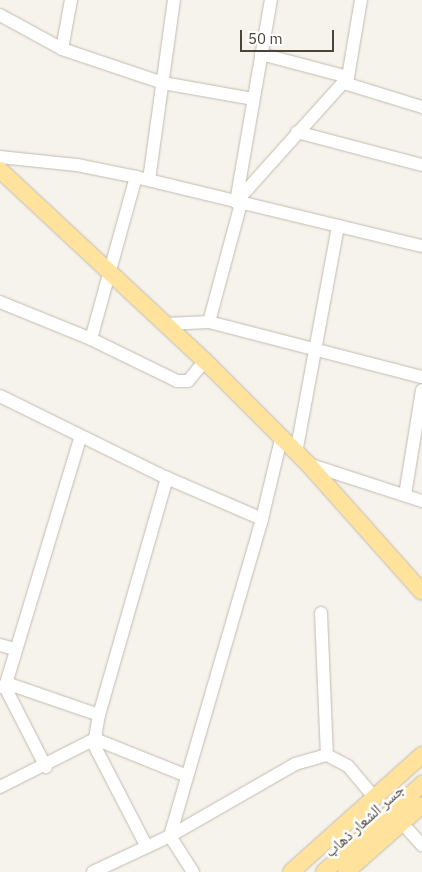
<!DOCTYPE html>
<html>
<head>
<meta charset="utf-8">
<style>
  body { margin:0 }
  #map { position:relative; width:422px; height:872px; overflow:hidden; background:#f6f3ec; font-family:"IBM Plex Sans","Noto Naskh Arabic",sans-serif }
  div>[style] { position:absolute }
  .roads { filter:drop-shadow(0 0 1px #c2bbae) drop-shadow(0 0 1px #c2bbae) }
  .minor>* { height:12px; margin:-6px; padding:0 6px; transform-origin:6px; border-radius:6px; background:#fff }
  .major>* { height:16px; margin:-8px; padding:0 8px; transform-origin:8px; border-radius:8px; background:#ffe39c }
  span { translate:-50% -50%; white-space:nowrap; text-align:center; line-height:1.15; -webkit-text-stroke:5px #fff; paint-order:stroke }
  .street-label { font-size:16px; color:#4b4439 }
  .scale { position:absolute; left:240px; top:30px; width:94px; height:22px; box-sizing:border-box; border:2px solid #4b4439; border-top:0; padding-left:6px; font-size:15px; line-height:18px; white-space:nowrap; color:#4b4439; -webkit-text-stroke:4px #fff; paint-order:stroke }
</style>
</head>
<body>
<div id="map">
  <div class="roads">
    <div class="minor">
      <i style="left:0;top:15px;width:71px;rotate:28.7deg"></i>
      <i style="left:62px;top:49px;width:107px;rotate:18.6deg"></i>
      <i style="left:163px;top:83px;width:91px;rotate:10.1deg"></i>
      <i style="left:62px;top:49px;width:50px;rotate:-79.6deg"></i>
      <i style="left:261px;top:54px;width:90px;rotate:14.8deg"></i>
      <i style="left:344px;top:83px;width:82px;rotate:17.1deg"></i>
      <i style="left:297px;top:132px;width:129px;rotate:14.8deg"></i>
      <i style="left:0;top:157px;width:77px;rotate:5.9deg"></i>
      <i style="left:77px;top:165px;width:60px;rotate:11.5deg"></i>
      <i style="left:136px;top:177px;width:294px;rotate:13.6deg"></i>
      <i style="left:149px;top:180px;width:182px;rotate:-82.1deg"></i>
      <i style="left:236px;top:202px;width:168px;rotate:-48.1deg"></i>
      <i style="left:348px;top:77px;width:78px;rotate:-80.4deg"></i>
      <i style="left:236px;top:202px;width:205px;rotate:-80.2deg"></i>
      <i style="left:0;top:302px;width:98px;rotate:22.1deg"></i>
      <i style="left:91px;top:339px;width:96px;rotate:26deg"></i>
      <i style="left:177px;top:381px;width:11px"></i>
      <i style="left:188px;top:381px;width:26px;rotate:-50deg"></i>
      <i style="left:209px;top:322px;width:123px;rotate:-74.9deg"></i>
      <i style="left:166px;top:324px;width:43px;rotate:-2.7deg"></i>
      <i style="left:209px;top:322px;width:220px;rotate:14.5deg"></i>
      <i style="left:91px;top:339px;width:168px;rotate:-74.5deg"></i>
      <i style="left:0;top:396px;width:186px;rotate:26.2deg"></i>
      <i style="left:167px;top:478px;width:103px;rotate:23.3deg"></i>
      <i style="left:296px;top:453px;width:231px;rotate:-79.5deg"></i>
      <i style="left:308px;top:464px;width:120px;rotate:18deg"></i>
      <i style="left:405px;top:495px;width:106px;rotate:-80.8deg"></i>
      <i style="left:321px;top:613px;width:142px;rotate:87.6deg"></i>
      <i style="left:0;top:645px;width:16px;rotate:15deg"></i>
      <i style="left:6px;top:683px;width:98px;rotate:19deg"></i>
      <i style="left:0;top:687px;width:5px"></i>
      <i style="left:5px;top:687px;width:262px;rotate:-73.2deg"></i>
      <i style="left:5px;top:687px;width:90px;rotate:62.9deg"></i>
      <i style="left:95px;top:739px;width:99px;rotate:21.9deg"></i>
      <i style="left:92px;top:741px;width:119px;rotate:62.6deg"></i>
      <i style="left:0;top:787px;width:106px;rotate:-26.8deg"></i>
      <i style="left:95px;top:739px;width:24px;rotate:-81deg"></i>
      <i style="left:99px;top:715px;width:247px;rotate:-74deg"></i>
      <i style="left:402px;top:823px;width:30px;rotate:48deg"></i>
      <i style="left:93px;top:872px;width:85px;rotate:-25.1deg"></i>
      <i style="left:170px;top:836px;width:144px;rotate:-29.9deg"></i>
      <i style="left:295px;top:764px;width:33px;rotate:-16deg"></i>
      <i style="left:327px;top:755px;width:24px;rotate:28deg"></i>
      <i style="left:348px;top:766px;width:40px;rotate:50deg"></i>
      <i style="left:193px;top:872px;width:43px;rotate:-122.6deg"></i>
      <i style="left:170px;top:836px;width:330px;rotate:-73.8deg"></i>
      <i style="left:262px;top:519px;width:82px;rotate:-76.6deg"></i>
    </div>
    <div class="major">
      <i style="left:0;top:170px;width:280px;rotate:43deg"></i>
      <i style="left:205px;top:361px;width:146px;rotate:45deg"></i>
      <i style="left:308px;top:464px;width:171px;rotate:48.3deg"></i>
      <i style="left:291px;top:872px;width:176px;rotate:-41.8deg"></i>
      <i style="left:324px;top:872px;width:132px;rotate:-41.9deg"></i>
      <i style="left:346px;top:872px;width:101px;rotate:-41.4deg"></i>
    </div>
  </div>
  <div class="street-label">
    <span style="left:364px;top:820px;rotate:-42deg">جسر الشعار ذهاب</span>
  </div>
  <div class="scale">50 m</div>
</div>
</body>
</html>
